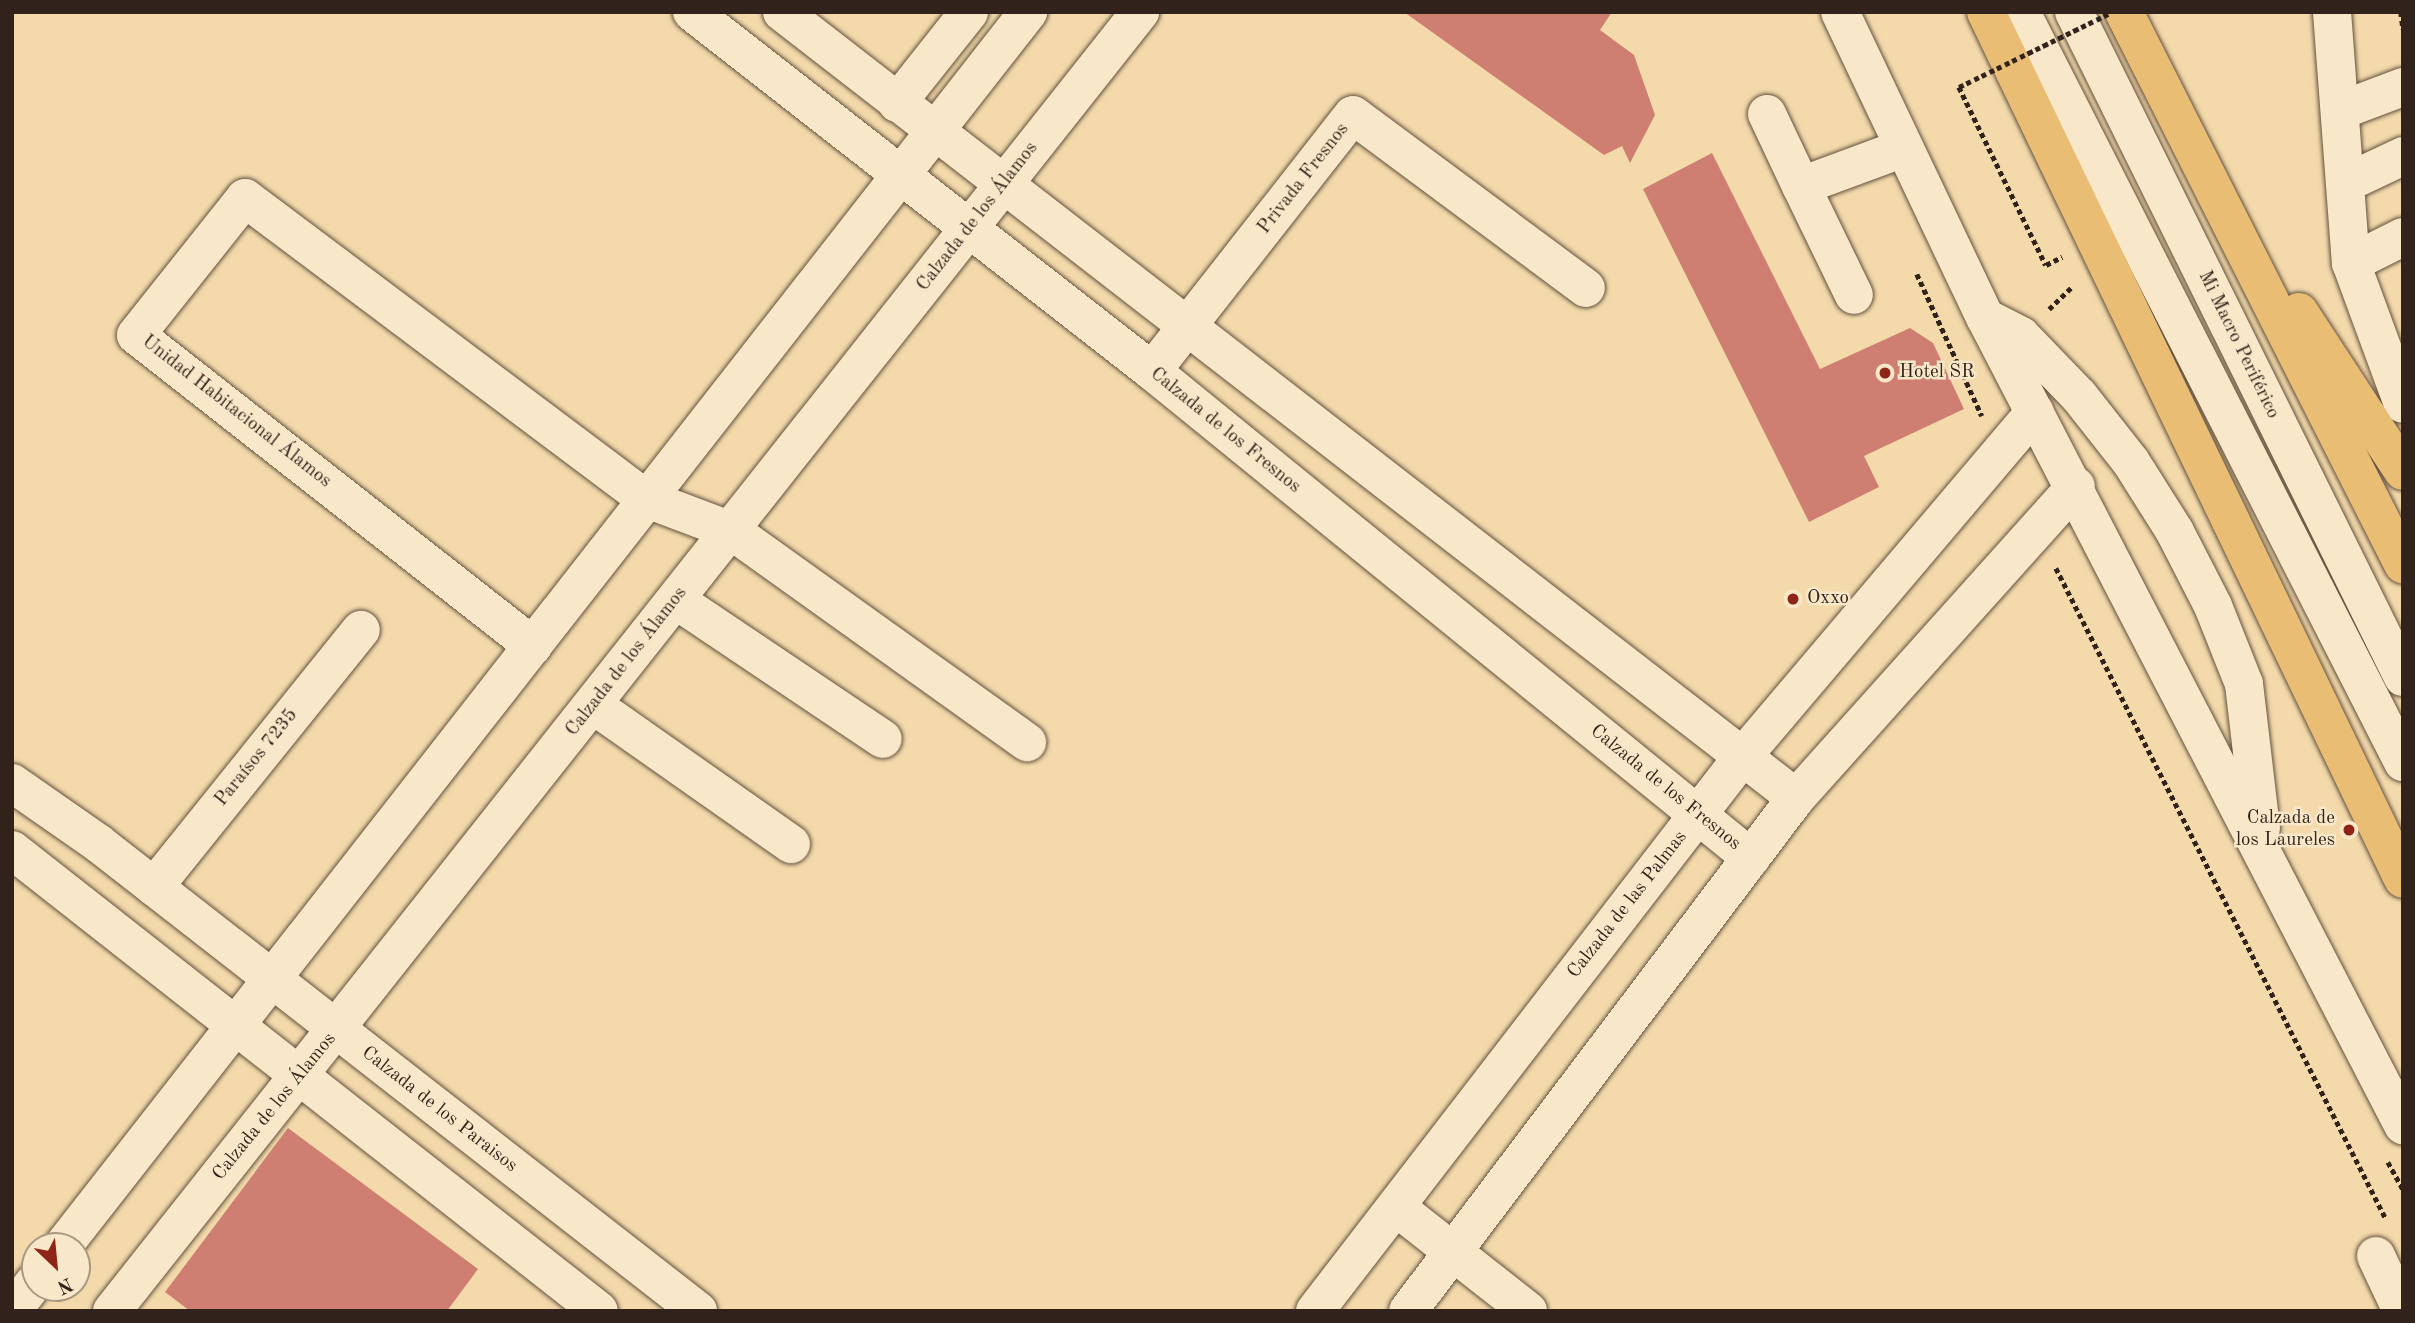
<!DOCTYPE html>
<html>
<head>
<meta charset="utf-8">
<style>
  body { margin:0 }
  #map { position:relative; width:2415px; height:1323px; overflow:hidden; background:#f4daaa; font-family:"Old Standard TT",serif }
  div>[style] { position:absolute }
  .building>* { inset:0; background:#ce7f71 }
  .path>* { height:4.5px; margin-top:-2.25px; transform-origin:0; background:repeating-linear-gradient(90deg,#31231c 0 5px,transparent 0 8.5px) }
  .roads { filter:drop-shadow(0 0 2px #625140) drop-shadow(0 0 2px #625140) }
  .minor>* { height:38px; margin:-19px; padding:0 19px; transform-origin:19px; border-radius:19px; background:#f8e7c8 }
  .highway>* { height:38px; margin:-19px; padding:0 19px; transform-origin:19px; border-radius:19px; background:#eabd75 }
  .path-bridge>* { height:4.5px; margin-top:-2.25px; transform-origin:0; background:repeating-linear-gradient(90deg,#31231c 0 5px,transparent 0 8.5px) }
  .dots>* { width:19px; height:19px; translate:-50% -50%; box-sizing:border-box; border:4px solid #f8e7c8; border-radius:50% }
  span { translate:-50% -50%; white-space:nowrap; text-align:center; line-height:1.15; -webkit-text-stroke:5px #f8e7c8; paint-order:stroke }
  .street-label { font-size:19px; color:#31231c }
  .poi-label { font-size:19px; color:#31231c }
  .left { translate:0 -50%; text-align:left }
  .right { translate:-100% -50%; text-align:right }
  .frame { position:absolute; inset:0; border:14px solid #31231c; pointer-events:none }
  .north { position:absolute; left:21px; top:1232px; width:70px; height:70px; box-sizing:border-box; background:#f8e7c8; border:2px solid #a89983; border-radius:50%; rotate:154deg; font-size:19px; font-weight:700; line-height:28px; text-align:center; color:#31231c }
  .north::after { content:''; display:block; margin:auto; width:24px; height:32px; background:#8f2418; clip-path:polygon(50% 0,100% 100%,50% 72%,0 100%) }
</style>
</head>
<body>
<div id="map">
  <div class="building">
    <i style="clip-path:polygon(1404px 12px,1612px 12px,1600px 30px,1634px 55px,1655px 115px,1630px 163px,1622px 146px,1604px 155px)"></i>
    <i style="clip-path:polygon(1712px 153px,1820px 369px,1910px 328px,1933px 343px,1964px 409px,1864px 456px,1879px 487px,1809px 522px,1643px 189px)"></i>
    <i style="clip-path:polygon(288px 1128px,478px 1269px,447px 1311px,190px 1311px,165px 1292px)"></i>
  </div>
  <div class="path">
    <i style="left:2401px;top:12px;width:17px;rotate:83deg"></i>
    <i style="left:1959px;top:87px;width:198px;rotate:64deg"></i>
    <i style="left:2046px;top:265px;width:18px;rotate:-27deg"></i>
    <i style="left:1917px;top:274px;width:156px;rotate:65.4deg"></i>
    <i style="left:2049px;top:309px;width:33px;rotate:-44deg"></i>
    <i style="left:2056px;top:568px;width:730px;rotate:63.12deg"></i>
    <i style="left:2388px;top:1162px;width:31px;rotate:61deg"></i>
  </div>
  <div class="roads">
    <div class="minor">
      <i style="left:692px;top:12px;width:584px;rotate:37.97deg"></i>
      <i style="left:1152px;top:371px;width:772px;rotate:39.11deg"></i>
      <i style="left:782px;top:12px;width:1283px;rotate:37.78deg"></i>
      <i style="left:1840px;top:12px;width:338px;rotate:64.6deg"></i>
      <i style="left:1985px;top:317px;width:910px;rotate:62.65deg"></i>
      <i style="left:2021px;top:12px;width:842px;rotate:63.01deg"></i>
      <i style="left:2074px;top:12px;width:742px;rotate:63.68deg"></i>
      <i style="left:2332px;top:12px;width:252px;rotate:85.7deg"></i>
      <i style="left:2351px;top:263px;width:150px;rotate:69.8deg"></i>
      <i style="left:897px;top:103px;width:116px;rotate:-51.6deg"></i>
      <i style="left:2342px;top:110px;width:65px;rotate:-20.7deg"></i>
      <i style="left:1767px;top:114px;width:80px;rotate:64.7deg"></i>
      <i style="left:1801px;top:186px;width:110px;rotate:-20.3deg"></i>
      <i style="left:2346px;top:183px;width:63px;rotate:-25.3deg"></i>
      <i style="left:1801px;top:186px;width:121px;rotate:64.1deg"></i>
      <i style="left:2351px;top:263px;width:58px;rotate:-26.6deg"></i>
      <i style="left:1986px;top:318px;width:39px;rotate:27deg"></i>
      <i style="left:2021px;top:336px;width:83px;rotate:46deg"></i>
      <i style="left:2079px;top:396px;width:84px;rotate:51.8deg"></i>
      <i style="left:2131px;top:462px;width:83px;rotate:57.8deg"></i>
      <i style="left:2175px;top:532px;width:83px;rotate:62.8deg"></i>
      <i style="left:2213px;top:606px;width:84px;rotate:68.3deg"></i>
      <i style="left:2244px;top:684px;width:145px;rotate:83.3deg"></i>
      <i style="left:1152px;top:371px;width:325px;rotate:-51.9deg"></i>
      <i style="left:1353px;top:115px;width:290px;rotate:36.6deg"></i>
      <i style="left:676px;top:600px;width:249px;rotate:33.9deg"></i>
      <i style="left:533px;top:646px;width:504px;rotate:-141.93deg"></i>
      <i style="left:136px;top:335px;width:175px;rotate:-51.5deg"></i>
      <i style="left:245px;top:198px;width:499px;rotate:36.9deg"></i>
      <i style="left:644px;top:498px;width:94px;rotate:20.6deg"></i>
      <i style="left:732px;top:531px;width:363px;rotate:35.6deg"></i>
      <i style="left:593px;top:705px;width:242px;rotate:35.1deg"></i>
      <i style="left:12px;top:783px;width:105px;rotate:34.9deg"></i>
      <i style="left:98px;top:843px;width:761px;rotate:37.95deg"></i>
      <i style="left:12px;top:850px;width:746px;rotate:38.14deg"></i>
      <i style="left:154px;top:887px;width:330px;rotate:-51.2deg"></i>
      <i style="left:1396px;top:1207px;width:168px;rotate:38.2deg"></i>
      <i style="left:63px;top:1246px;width:1567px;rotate:-51.97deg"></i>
      <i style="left:2376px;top:1256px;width:61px;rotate:64.7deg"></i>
      <i style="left:12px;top:1311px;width:37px;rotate:-52deg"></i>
      <i style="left:112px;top:1311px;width:1657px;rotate:-51.64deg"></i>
      <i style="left:1315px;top:1311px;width:701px;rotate:-52.36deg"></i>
      <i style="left:1743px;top:756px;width:451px;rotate:-49.7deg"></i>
      <i style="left:1408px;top:1311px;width:643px;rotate:-52.9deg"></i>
      <i style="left:1796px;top:798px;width:419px;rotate:-48.1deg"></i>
    </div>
    <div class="highway">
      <i style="left:1986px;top:12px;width:962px;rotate:64.31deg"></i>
      <i style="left:2124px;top:12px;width:619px;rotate:63.19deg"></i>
      <i style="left:2299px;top:312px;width:190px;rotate:56.8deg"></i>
    </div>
  </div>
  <div class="path-bridge">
    <i style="left:1959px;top:87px;width:170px;rotate:-26.1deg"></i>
  </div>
  <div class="dots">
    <i style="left:1885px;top:373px;background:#8f2418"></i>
    <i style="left:1793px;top:599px;background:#8f2418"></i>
    <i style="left:2349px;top:830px;background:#8f2418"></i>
  </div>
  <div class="street-label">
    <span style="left:1304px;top:179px;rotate:-52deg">Privada Fresnos</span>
    <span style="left:978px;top:217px;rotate:-52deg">Calzada de los Álamos</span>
    <span style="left:2238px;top:345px;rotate:64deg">Mi Macro Periférico</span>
    <span style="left:236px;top:412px;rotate:38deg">Unidad Habitacional Álamos</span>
    <span style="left:1225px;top:431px;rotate:39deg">Calzada de los Fresnos</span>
    <span style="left:627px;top:662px;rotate:-52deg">Calzada de los Álamos</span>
    <span style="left:257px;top:758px;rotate:-51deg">Paraísos 7235</span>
    <span style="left:1665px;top:788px;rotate:39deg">Calzada de los Fresnos</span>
    <span style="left:1628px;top:905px;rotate:-52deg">Calzada de las Palmas</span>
    <span style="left:275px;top:1107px;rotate:-51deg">Calzada de los Álamos</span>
    <span style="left:439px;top:1110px;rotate:38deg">Calzada de los Paraisos</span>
  </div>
  <div class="poi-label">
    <span class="left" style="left:1899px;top:373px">Hotel SR</span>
    <span class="left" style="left:1807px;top:599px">Oxxo</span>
    <span class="right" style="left:2335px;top:830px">Calzada de<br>los Laureles</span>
  </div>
  <div class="frame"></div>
  <div class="north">N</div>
</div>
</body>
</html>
